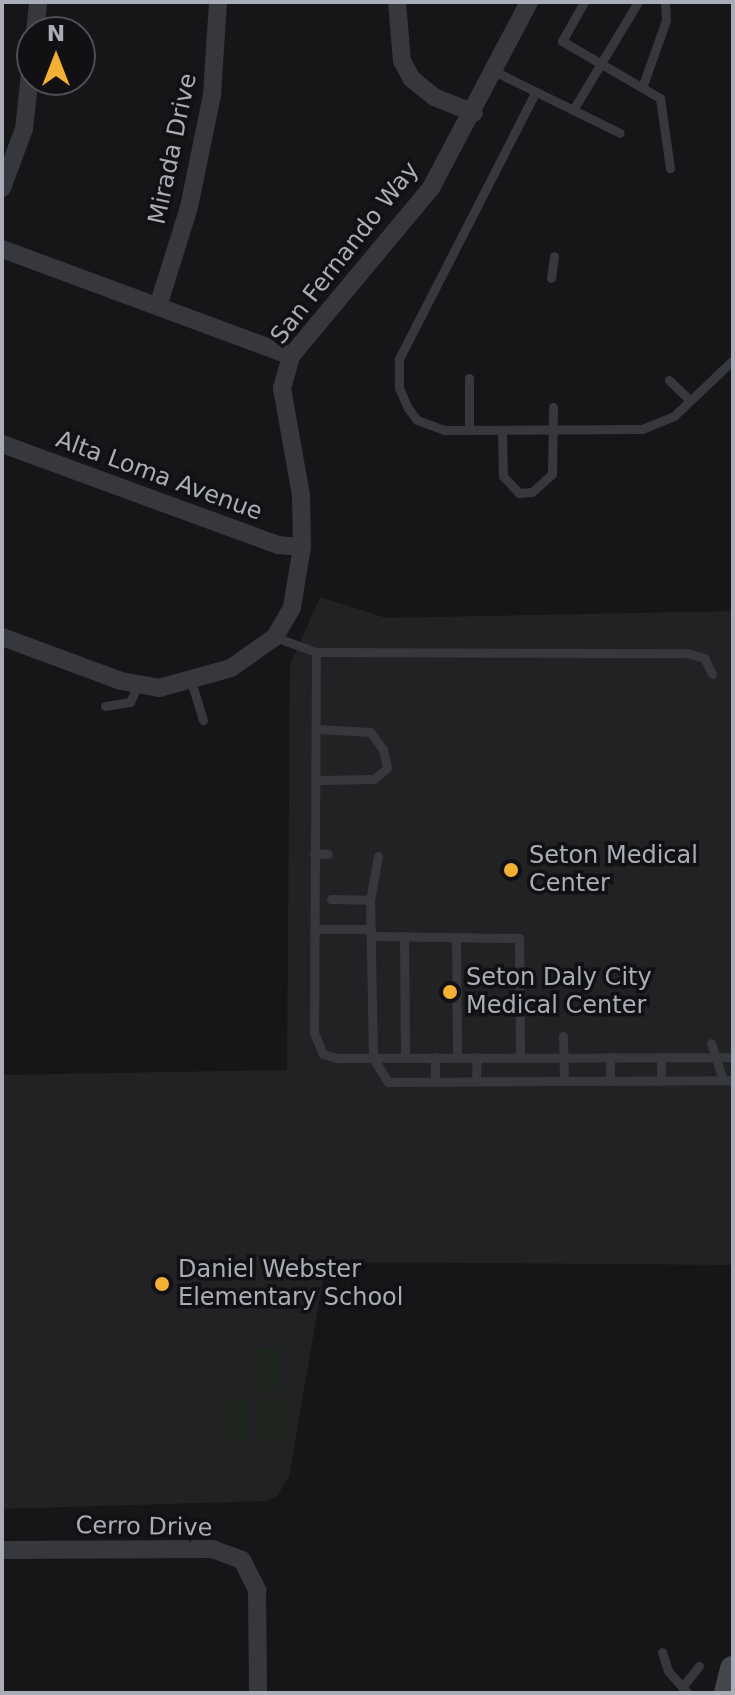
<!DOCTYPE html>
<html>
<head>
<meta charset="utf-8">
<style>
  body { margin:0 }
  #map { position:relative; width:735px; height:1695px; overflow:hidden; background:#161618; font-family:"DejaVu Sans",sans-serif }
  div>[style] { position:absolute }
  .built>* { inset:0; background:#222225 }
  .green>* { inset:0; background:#1e261f; transform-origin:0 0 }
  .lane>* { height:9px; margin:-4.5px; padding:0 4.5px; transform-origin:4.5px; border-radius:4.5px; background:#37383d }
  .street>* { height:18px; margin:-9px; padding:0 9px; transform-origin:9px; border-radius:9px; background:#37383d }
  .secondary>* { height:26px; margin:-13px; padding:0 13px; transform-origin:13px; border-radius:13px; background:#45474d }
  .dots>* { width:22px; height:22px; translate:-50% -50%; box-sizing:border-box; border:4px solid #111113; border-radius:50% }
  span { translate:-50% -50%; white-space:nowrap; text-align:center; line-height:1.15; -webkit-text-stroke:7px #111113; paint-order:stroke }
  .street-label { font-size:24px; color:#a8adb8 }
  .poi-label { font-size:24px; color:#a8adb8 }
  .left { translate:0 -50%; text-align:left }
  .frame { position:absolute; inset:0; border:4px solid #a8adb8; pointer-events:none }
  .north { position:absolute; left:16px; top:16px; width:80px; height:80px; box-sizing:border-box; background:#111113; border:2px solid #4d4f55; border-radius:50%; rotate:0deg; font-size:22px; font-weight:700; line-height:32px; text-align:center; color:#a8adb8 }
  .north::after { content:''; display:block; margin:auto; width:28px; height:36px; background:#f2b134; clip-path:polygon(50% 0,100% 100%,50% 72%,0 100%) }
</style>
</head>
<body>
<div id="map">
  <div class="built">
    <i style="clip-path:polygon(320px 597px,386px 618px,733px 611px,733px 1265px,326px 1262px,289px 1477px,277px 1496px,265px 1501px,2px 1509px,2px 1075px,287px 1070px,290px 665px)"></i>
  </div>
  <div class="green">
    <i style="left:255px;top:1347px;width:28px;height:44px"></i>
    <i style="left:221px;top:1399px;width:28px;height:43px"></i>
    <i style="left:255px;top:1399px;width:29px;height:43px"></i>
  </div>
  <div class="lane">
    <i style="left:584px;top:2px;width:45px;rotate:119.4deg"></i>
    <i style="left:562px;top:41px;width:113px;rotate:30.2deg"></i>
    <i style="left:660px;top:98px;width:71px;rotate:81.9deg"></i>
    <i style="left:494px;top:71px;width:140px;rotate:26.2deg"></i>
    <i style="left:643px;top:85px;width:69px;rotate:-70.5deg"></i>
    <i style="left:666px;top:20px;width:18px;rotate:-93deg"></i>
    <i style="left:535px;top:93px;width:299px;rotate:117.1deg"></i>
    <i style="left:399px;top:359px;width:29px;rotate:90deg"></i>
    <i style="left:399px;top:388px;width:22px;rotate:66deg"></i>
    <i style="left:408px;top:408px;width:15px;rotate:53deg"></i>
    <i style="left:417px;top:420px;width:30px;rotate:20deg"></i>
    <i style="left:445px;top:430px;width:197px;rotate:-0.3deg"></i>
    <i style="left:642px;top:429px;width:35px;rotate:-22deg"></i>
    <i style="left:674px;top:416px;width:81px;rotate:-43.5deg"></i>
    <i style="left:573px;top:110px;width:126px;rotate:-59deg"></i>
    <i style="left:551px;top:278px;width:22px;rotate:-82deg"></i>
    <i style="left:669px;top:380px;width:29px;rotate:44deg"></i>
    <i style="left:469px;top:430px;width:52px;rotate:-90deg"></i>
    <i style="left:502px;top:430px;width:46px;rotate:88.8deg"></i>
    <i style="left:503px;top:476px;width:23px;rotate:47deg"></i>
    <i style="left:519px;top:493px;width:13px;rotate:-4deg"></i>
    <i style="left:532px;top:492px;width:27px;rotate:-42deg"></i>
    <i style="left:552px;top:474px;width:67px;rotate:-89.1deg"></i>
    <i style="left:275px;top:637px;width:44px;rotate:20.1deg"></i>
    <i style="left:316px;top:652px;width:381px;rotate:90.3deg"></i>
    <i style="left:314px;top:1033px;width:23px;rotate:67deg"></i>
    <i style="left:323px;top:1054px;width:15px;rotate:16deg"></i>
    <i style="left:337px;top:1058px;width:396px;rotate:-0.1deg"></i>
    <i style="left:316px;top:652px;width:371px;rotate:0.2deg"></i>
    <i style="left:687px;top:653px;width:18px;rotate:16deg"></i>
    <i style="left:704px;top:658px;width:18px;rotate:63deg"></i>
    <i style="left:191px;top:681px;width:41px;rotate:72.9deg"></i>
    <i style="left:105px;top:706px;width:25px;rotate:-9deg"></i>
    <i style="left:130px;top:702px;width:19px;rotate:-65deg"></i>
    <i style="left:318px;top:729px;width:52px;rotate:3.3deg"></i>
    <i style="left:370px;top:732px;width:21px;rotate:53deg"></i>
    <i style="left:383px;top:749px;width:19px;rotate:78deg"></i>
    <i style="left:387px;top:768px;width:17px;rotate:140deg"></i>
    <i style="left:374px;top:779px;width:56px;rotate:179deg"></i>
    <i style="left:314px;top:853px;width:14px;rotate:4deg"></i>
    <i style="left:378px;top:856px;width:45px;rotate:100.3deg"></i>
    <i style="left:370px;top:900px;width:158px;rotate:88.9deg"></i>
    <i style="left:373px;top:1058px;width:28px;rotate:58deg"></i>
    <i style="left:388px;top:1082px;width:345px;rotate:-0.3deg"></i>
    <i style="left:331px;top:899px;width:39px;rotate:1deg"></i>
    <i style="left:314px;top:929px;width:57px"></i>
    <i style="left:371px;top:936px;width:148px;rotate:0.8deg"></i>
    <i style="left:519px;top:938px;width:119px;rotate:89.5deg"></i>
    <i style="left:404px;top:936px;width:121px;rotate:89.5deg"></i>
    <i style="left:456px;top:937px;width:120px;rotate:89.5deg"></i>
    <i style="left:563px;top:1036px;width:45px;rotate:88.7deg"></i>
    <i style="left:711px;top:1043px;width:39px;rotate:72deg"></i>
    <i style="left:610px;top:1057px;width:24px;rotate:90deg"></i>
    <i style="left:661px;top:1057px;width:24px;rotate:90deg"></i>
    <i style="left:435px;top:1081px;width:24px;rotate:-90deg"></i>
    <i style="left:476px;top:1081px;width:24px;rotate:-88deg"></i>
    <i style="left:662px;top:1652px;width:20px;rotate:72deg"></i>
    <i style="left:668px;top:1671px;width:30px;rotate:48deg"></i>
    <i style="left:682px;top:1687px;width:27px;rotate:-51deg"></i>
  </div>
  <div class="street">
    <i style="left:397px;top:2px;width:59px;rotate:85.2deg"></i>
    <i style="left:402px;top:61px;width:21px;rotate:61deg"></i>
    <i style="left:412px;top:79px;width:28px;rotate:39deg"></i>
    <i style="left:434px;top:97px;width:43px;rotate:21.8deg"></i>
    <i style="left:35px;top:32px;width:30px;rotate:-84deg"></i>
    <i style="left:2px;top:188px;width:63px;rotate:-69.6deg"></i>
    <i style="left:24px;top:129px;width:74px;rotate:-83.8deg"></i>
    <i style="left:2px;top:249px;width:308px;rotate:20.3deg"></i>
    <i style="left:159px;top:303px;width:101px;rotate:-72.6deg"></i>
    <i style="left:189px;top:207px;width:114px;rotate:-78.4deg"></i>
    <i style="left:212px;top:95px;width:93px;rotate:-86.3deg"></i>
    <i style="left:2px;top:444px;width:294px;rotate:20.1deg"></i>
    <i style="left:278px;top:545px;width:24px;rotate:5deg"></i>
    <i style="left:2px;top:637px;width:127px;rotate:20.3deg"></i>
    <i style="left:121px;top:681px;width:39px;rotate:10deg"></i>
    <i style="left:159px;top:688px;width:75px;rotate:-15.5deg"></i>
    <i style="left:231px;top:668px;width:54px;rotate:-35.2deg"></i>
    <i style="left:275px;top:637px;width:34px;rotate:-60deg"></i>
    <i style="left:292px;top:607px;width:61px;rotate:-80.5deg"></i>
    <i style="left:302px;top:547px;width:52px;rotate:-91.1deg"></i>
    <i style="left:301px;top:495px;width:109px;rotate:-100.1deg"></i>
    <i style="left:282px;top:388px;width:33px;rotate:-74deg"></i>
    <i style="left:291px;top:356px;width:219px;rotate:-50.2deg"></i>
    <i style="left:431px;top:188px;width:210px;rotate:-62.2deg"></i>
    <i style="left:2px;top:1550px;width:210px;rotate:-0.3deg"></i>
    <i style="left:212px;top:1549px;width:32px;rotate:20deg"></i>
    <i style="left:242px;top:1560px;width:34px;rotate:63deg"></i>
    <i style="left:257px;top:1590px;width:103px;rotate:89.4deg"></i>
  </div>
  <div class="secondary">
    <i style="left:727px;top:1693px;width:25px;rotate:-76deg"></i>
  </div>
  <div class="dots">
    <i style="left:511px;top:870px;background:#f2b134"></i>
    <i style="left:450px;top:992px;background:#f2b134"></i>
    <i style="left:162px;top:1284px;background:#f2b134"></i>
  </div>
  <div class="street-label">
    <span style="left:173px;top:149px;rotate:-78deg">Mirada Drive</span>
    <span style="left:345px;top:253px;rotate:-52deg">San Fernando Way</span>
    <span style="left:159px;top:476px;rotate:20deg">Alta Loma Avenue</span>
    <span style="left:144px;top:1527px;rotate:1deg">Cerro Drive</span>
  </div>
  <div class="poi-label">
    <span class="left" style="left:529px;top:870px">Seton Medical<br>Center</span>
    <span class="left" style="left:466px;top:992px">Seton Daly City<br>Medical Center</span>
    <span class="left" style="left:178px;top:1284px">Daniel Webster<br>Elementary School</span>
  </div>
  <div class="frame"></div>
  <div class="north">N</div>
</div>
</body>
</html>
